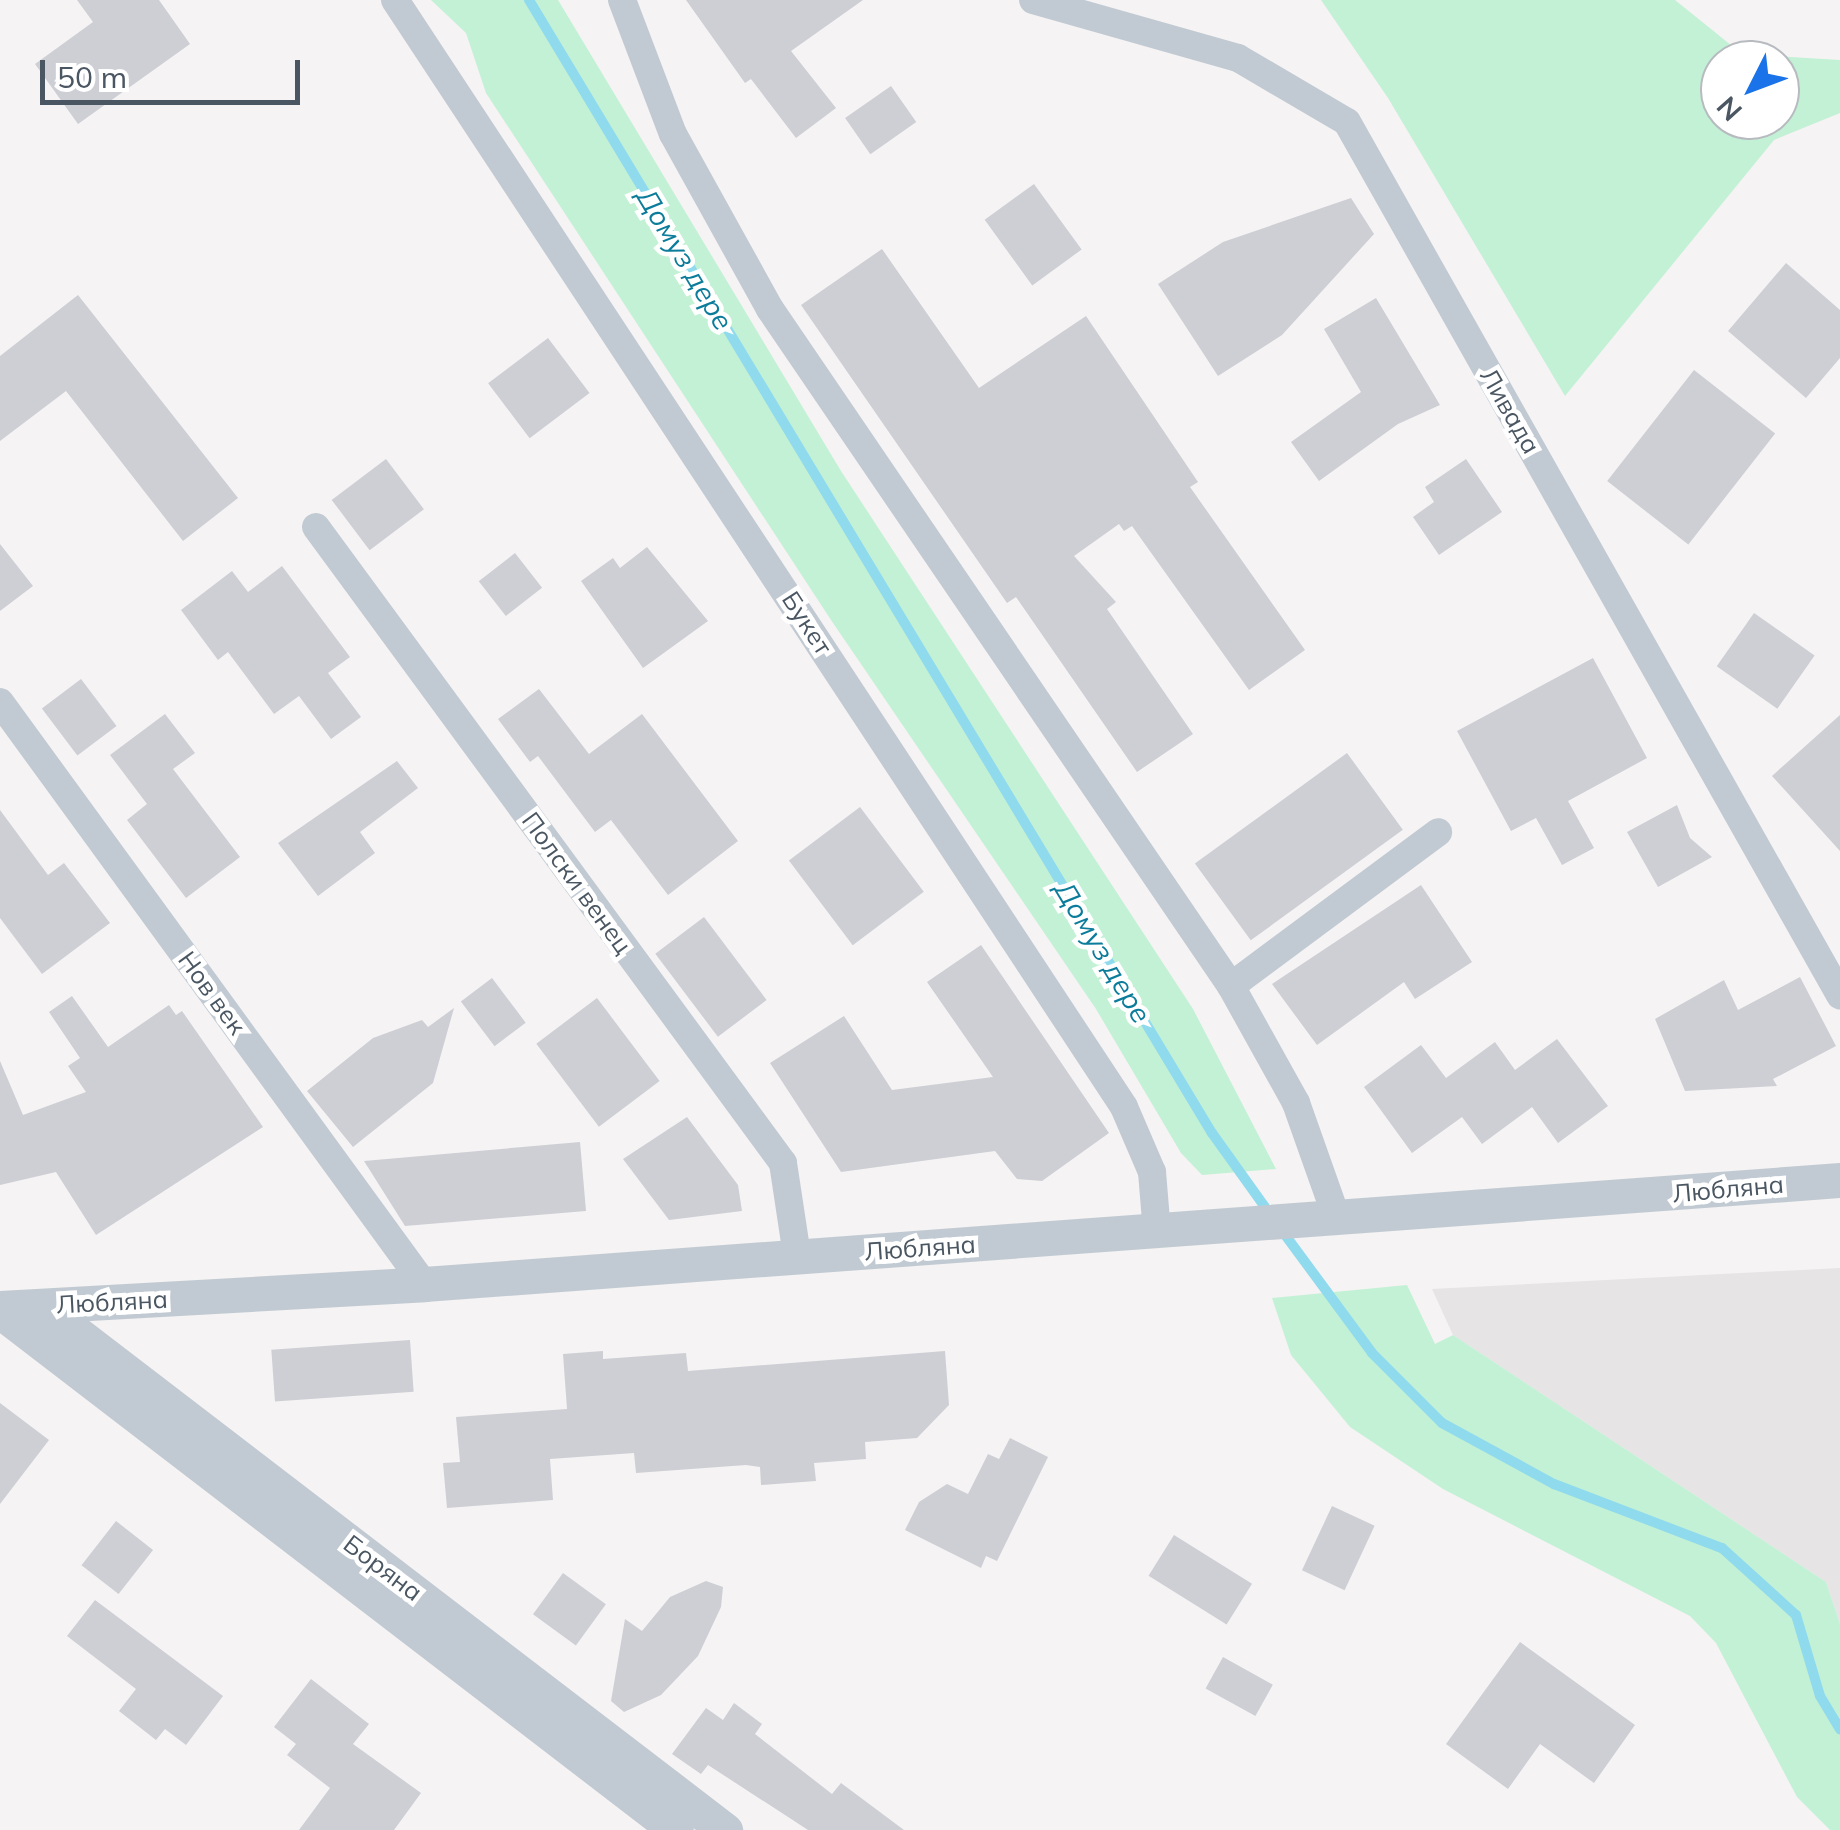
<!DOCTYPE html>
<html>
<head>
<meta charset="utf-8">
<style>
  body { margin:0 }
  #map { position:relative; width:1840px; height:1830px; overflow:hidden; background:#f5f3f3; font-family:Mulish,sans-serif }
  div>[style] { position:absolute }
  .education>* { inset:0; background:#e6e4e5 }
  .green>* { inset:0; background:#c3f1d5 }
  .stream>* { height:10px; margin:-5px; padding:0 5px; transform-origin:5px; border-radius:5px; background:#90daee }
  .building>* { inset:0; background:#cdcfd5; transform-origin:0 0 }
  .minor>* { height:28px; margin:-14px; padding:0 14px; transform-origin:14px; border-radius:14px; background:#c1cad2 }
  .tertiary>* { height:35px; margin:-17.5px; padding:0 17.5px; transform-origin:17.5px; border-radius:17.5px; background:#c1cad2 }
  span { translate:-50% -50%; white-space:nowrap; text-align:center; line-height:1.15; -webkit-text-stroke:9px #fff; paint-order:stroke }
  .street-label { font-size:25px; color:#4a5661 }
  .water-label { font-size:28px; color:#0c7c9b; font-style:italic }
  .north { position:absolute; left:1700px; top:40px; width:100px; height:100px; box-sizing:border-box; background:#fff; border:2px solid #b7bbc0; border-radius:50%; rotate:228deg; font-size:28px; font-weight:700; line-height:40px; text-align:center; color:#4a5661 }
  .north::after { content:''; display:block; margin:auto; width:35px; height:45px; background:#1a73e8; clip-path:polygon(50% 0,100% 100%,50% 72%,0 100%) }
  .scale { position:absolute; left:40px; top:60px; width:260px; height:45px; box-sizing:border-box; border:5px solid #4a5661; border-top:0; padding-left:12px; font-size:30px; line-height:35px; white-space:nowrap; color:#4a5661; -webkit-text-stroke:8px #fff; paint-order:stroke }
</style>
</head>
<body>
<div id="map">
  <div class="education">
    <i style="clip-path:polygon(1840px 1268px,1840px 1624px,1826px 1582px,1453px 1335px,1432px 1289px)"></i>
  </div>
  <div class="green">
    <i style="clip-path:polygon(431px 0,558px 0,841px 471px,1193px 1009px,1276px 1169px,1202px 1175px,1181px 1153px,1096px 1009px,831px 620px,486px 93px,466px 33px)"></i>
    <i style="clip-path:polygon(evenodd,1321px 0,1675px 0,1742px 54px,1840px 60px,1840px 113px,1774px 140px,1565px 396px,1388px 98px,1321px 0,1780px 60px,1780px 120px,1720px 120px,1720px 60px,1780px 60px)"></i>
    <i style="clip-path:polygon(1407px 1285px,1435px 1344px,1453px 1335px,1826px 1582px,1840px 1624px,1840px 1830px,1830px 1830px,1797px 1797px,1716px 1643px,1690px 1616px,1443px 1489px,1350px 1427px,1291px 1355px,1272px 1298px)"></i>
  </div>
  <div class="stream">
    <i style="left:529px;top:0;width:1323px;rotate:58.92deg"></i>
    <i style="left:1212px;top:1133px;width:100px;rotate:54.4deg"></i>
    <i style="left:1280px;top:1228px;width:155px;rotate:53.6deg"></i>
    <i style="left:1372px;top:1353px;width:99px;rotate:45deg"></i>
    <i style="left:1442px;top:1423px;width:128px;rotate:28.6deg"></i>
    <i style="left:1554px;top:1484px;width:180px;rotate:20.9deg"></i>
    <i style="left:1722px;top:1548px;width:100px;rotate:42.2deg"></i>
    <i style="left:1796px;top:1615px;width:84px;rotate:73.5deg"></i>
    <i style="left:1820px;top:1696px;width:39px;rotate:59deg"></i>
  </div>
  <div class="building">
    <i style="clip-path:polygon(77px 0,159px 0,190px 44px,78px 124px,35px 64px,93px 22px)"></i>
    <i style="clip-path:polygon(686px 0,863px 0,791px 51px,836px 108px,796px 138px,751px 79px,745px 83px)"></i>
    <i style="left:891px;top:86px;width:44px;height:56px;rotate:55deg"></i>
    <i style="left:1034px;top:184px;width:81px;height:61px;rotate:54deg"></i>
    <i style="clip-path:polygon(1351px 198px,1374px 234px,1282px 335px,1218px 376px,1158px 284px,1223px 242px)"></i>
    <i style="clip-path:polygon(882px 249px,979px 388px,1086px 316px,1198px 482px,1190px 487px,1305px 650px,1249px 690px,1132px 526px,1124px 531px,1119px 524px,1074px 556px,1116px 602px,1107px 609px,1193px 734px,1137px 772px,1016px 597px,1007px 603px,801px 305px)"></i>
    <i style="clip-path:polygon(1786px 263px,1840px 310px,1840px 358px,1806px 398px,1728px 331px)"></i>
    <i style="clip-path:polygon(78px 295px,238px 498px,183px 541px,66px 391px,0 441px,0 356px)"></i>
    <i style="clip-path:polygon(1376px 298px,1440px 405px,1398px 424px,1319px 481px,1291px 442px,1361px 392px,1324px 329px)"></i>
    <i style="left:548px;top:338px;width:69px;height:75px;rotate:53deg"></i>
    <i style="left:1694px;top:370px;width:103px;height:141px;rotate:38deg"></i>
    <i style="left:386px;top:459px;width:63px;height:68px;rotate:53deg"></i>
    <i style="clip-path:polygon(1466px 459px,1502px 512px,1439px 555px,1413px 517px,1434px 502px,1425px 487px)"></i>
    <i style="clip-path:polygon(0 544px,33px 586px,0 611px)"></i>
    <i style="clip-path:polygon(647px 547px,708px 621px,643px 668px,581px 581px,613px 558px,620px 568px)"></i>
    <i style="left:515px;top:553px;width:44px;height:46px;rotate:52deg"></i>
    <i style="clip-path:polygon(282px 566px,350px 657px,328px 673px,361px 717px,331px 739px,299px 696px,274px 714px,228px 652px,218px 660px,181px 610px,232px 571px,248px 592px)"></i>
    <i style="left:1754px;top:613px;width:74px;height:65px;rotate:35deg"></i>
    <i style="clip-path:polygon(1593px 658px,1647px 758px,1568px 801px,1594px 848px,1562px 865px,1536px 818px,1511px 831px,1457px 731px)"></i>
    <i style="left:81px;top:679px;width:59px;height:49px;rotate:53deg"></i>
    <i style="clip-path:polygon(539px 689px,589px 754px,642px 714px,738px 841px,668px 895px,611px 820px,595px 832px,538px 756px,530px 762px,498px 719px)"></i>
    <i style="clip-path:polygon(165px 714px,195px 753px,173px 769px,240px 857px,186px 898px,127px 820px,147px 804px,110px 755px)"></i>
    <i style="clip-path:polygon(1840px 715px,1840px 851px,1772px 776px)"></i>
    <i style="left:1347px;top:753px;width:95px;height:188px;rotate:54deg"></i>
    <i style="clip-path:polygon(397px 761px,418px 788px,360px 832px,375px 853px,318px 896px,278px 843px)"></i>
    <i style="clip-path:polygon(1677px 805px,1690px 838px,1712px 857px,1658px 887px,1627px 832px)"></i>
    <i style="left:860px;top:807px;width:106px;height:89px;rotate:53deg"></i>
    <i style="clip-path:polygon(0 810px,48px 875px,64px 863px,110px 923px,42px 974px,0 918px)"></i>
    <i style="clip-path:polygon(1421px 885px,1472px 962px,1415px 999px,1404px 982px,1317px 1045px,1272px 984px)"></i>
    <i style="left:704px;top:917px;width:104px;height:61px;rotate:53deg"></i>
    <i style="clip-path:polygon(981px 945px,1109px 1133px,1042px 1181px,1017px 1179px,995px 1151px,841px 1172px,770px 1063px,844px 1016px,892px 1090px,993px 1077px,927px 982px)"></i>
    <i style="clip-path:polygon(1800px 977px,1836px 1046px,1773px 1079px,1777px 1086px,1685px 1091px,1655px 1019px,1724px 980px,1738px 1010px)"></i>
    <i style="left:492px;top:978px;width:56px;height:39px;rotate:53deg"></i>
    <i style="clip-path:polygon(72px 996px,108px 1047px,169px 1005px,176px 1015px,182px 1011px,263px 1127px,96px 1235px,56px 1172px,0 1185px,0 1061px,23px 1115px,86px 1092px,68px 1066px,80px 1058px,49px 1012px)"></i>
    <i style="left:597px;top:998px;width:104px;height:76px;rotate:53deg"></i>
    <i style="clip-path:polygon(454px 1008px,433px 1083px,353px 1147px,307px 1091px,373px 1038px,422px 1020px,428px 1027px)"></i>
    <i style="clip-path:polygon(1557px 1039px,1608px 1106px,1558px 1143px,1532px 1107px,1482px 1144px,1462px 1117px,1412px 1153px,1364px 1087px,1421px 1045px,1446px 1078px,1495px 1042px,1515px 1070px)"></i>
    <i style="clip-path:polygon(687px 1117px,738px 1185px,742px 1211px,669px 1220px,623px 1159px)"></i>
    <i style="clip-path:polygon(580px 1142px,586px 1211px,405px 1226px,364px 1161px)"></i>
    <i style="left:410px;top:1340px;width:52px;height:139px;rotate:86deg"></i>
    <i style="clip-path:polygon(603px 1351px,603px 1359px,686px 1353px,688px 1371px,945px 1351px,949px 1405px,917px 1438px,865px 1442px,866px 1459px,814px 1463px,816px 1481px,761px 1485px,760px 1467px,746px 1465px,636px 1473px,634px 1453px,550px 1459px,553px 1500px,447px 1508px,443px 1463px,460px 1462px,456px 1417px,567px 1409px,563px 1354px)"></i>
    <i style="clip-path:polygon(0 1403px,49px 1440px,0 1504px)"></i>
    <i style="clip-path:polygon(1010px 1438px,1048px 1457px,997px 1561px,986px 1556px,981px 1568px,905px 1530px,919px 1502px,947px 1484px,968px 1494px,988px 1454px,999px 1459px)"></i>
    <i style="left:1332px;top:1506px;width:47px;height:71px;rotate:25deg"></i>
    <i style="left:116px;top:1521px;width:47px;height:56px;rotate:38deg"></i>
    <i style="left:1174px;top:1535px;width:92px;height:48px;rotate:32deg"></i>
    <i style="left:563px;top:1573px;width:53px;height:51px;rotate:36deg"></i>
    <i style="clip-path:polygon(706px 1581px,723px 1587px,721px 1607px,698px 1656px,661px 1695px,624px 1712px,611px 1701px,625px 1619px,642px 1631px,670px 1597px)"></i>
    <i style="clip-path:polygon(95px 1600px,223px 1696px,186px 1745px,165px 1729px,156px 1740px,119px 1711px,136px 1689px,67px 1636px)"></i>
    <i style="clip-path:polygon(1520px 1642px,1635px 1725px,1594px 1783px,1540px 1744px,1508px 1789px,1446px 1744px)"></i>
    <i style="left:1223px;top:1657px;width:57px;height:36px;rotate:29deg"></i>
    <i style="clip-path:polygon(311px 1679px,369px 1724px,353px 1744px,421px 1793px,394px 1830px,299px 1830px,330px 1788px,287px 1755px,296px 1744px,274px 1727px)"></i>
    <i style="clip-path:polygon(734px 1703px,762px 1724px,755px 1734px,832px 1794px,841px 1783px,904px 1830px,808px 1830px,708px 1765px,701px 1774px,672px 1754px,706px 1708px,723px 1720px)"></i>
  </div>
  <div class="minor">
    <i style="left:395px;top:0;width:1325px;rotate:56.63deg"></i>
    <i style="left:1124px;top:1107px;width:71px;rotate:66.7deg"></i>
    <i style="left:1152px;top:1172px;width:61px;rotate:85.3deg"></i>
    <i style="left:622px;top:0;width:143px;rotate:69.2deg"></i>
    <i style="left:673px;top:134px;width:200px;rotate:61deg"></i>
    <i style="left:770px;top:309px;width:819px;rotate:55.75deg"></i>
    <i style="left:1231px;top:986px;width:134px;rotate:60.9deg"></i>
    <i style="left:1296px;top:1103px;width:123px;rotate:70.5deg"></i>
    <i style="left:1033px;top:0;width:213px;rotate:15.8deg"></i>
    <i style="left:1238px;top:58px;width:126px;rotate:30.4deg"></i>
    <i style="left:1347px;top:122px;width:1003px;rotate:60.55deg"></i>
    <i style="left:316px;top:527px;width:789px;rotate:53.71deg"></i>
    <i style="left:783px;top:1163px;width:94px;rotate:81.4deg"></i>
    <i style="left:0;top:702px;width:720px;rotate:53.93deg"></i>
    <i style="left:1231px;top:986px;width:258px;rotate:-36.6deg"></i>
  </div>
  <div class="tertiary">
    <i style="left:41px;top:1306px;width:862px;rotate:37.46deg"></i>
    <i style="left:0;top:1308px;width:425px;rotate:-3.2deg"></i>
    <i style="left:424px;top:1284px;width:1420px;rotate:-4.2deg"></i>
    <i style="left:0;top:1311px;width:852px;rotate:37.52deg"></i>
  </div>
  <div class="street-label">
    <span style="left:1510px;top:411px;rotate:60deg">Ливада</span>
    <span style="left:807px;top:623px;rotate:57deg">Букет</span>
    <span style="left:577px;top:883px;rotate:54deg">Полски венец</span>
    <span style="left:212px;top:993px;rotate:54deg">Нов век</span>
    <span style="left:1728px;top:1189px;rotate:-5deg">Любляна</span>
    <span style="left:920px;top:1248px;rotate:-4deg">Любляна</span>
    <span style="left:112px;top:1302px;rotate:-3deg">Любляна</span>
    <span style="left:383px;top:1568px;rotate:37deg">Боряна</span>
  </div>
  <div class="water-label">
    <span style="left:685px;top:259px;rotate:59deg">Домуз дере</span>
    <span style="left:1103px;top:952px;rotate:59deg">Домуз дере</span>
  </div>
  <div class="north">N</div>
  <div class="scale">50 m</div>
</div>
</body>
</html>
